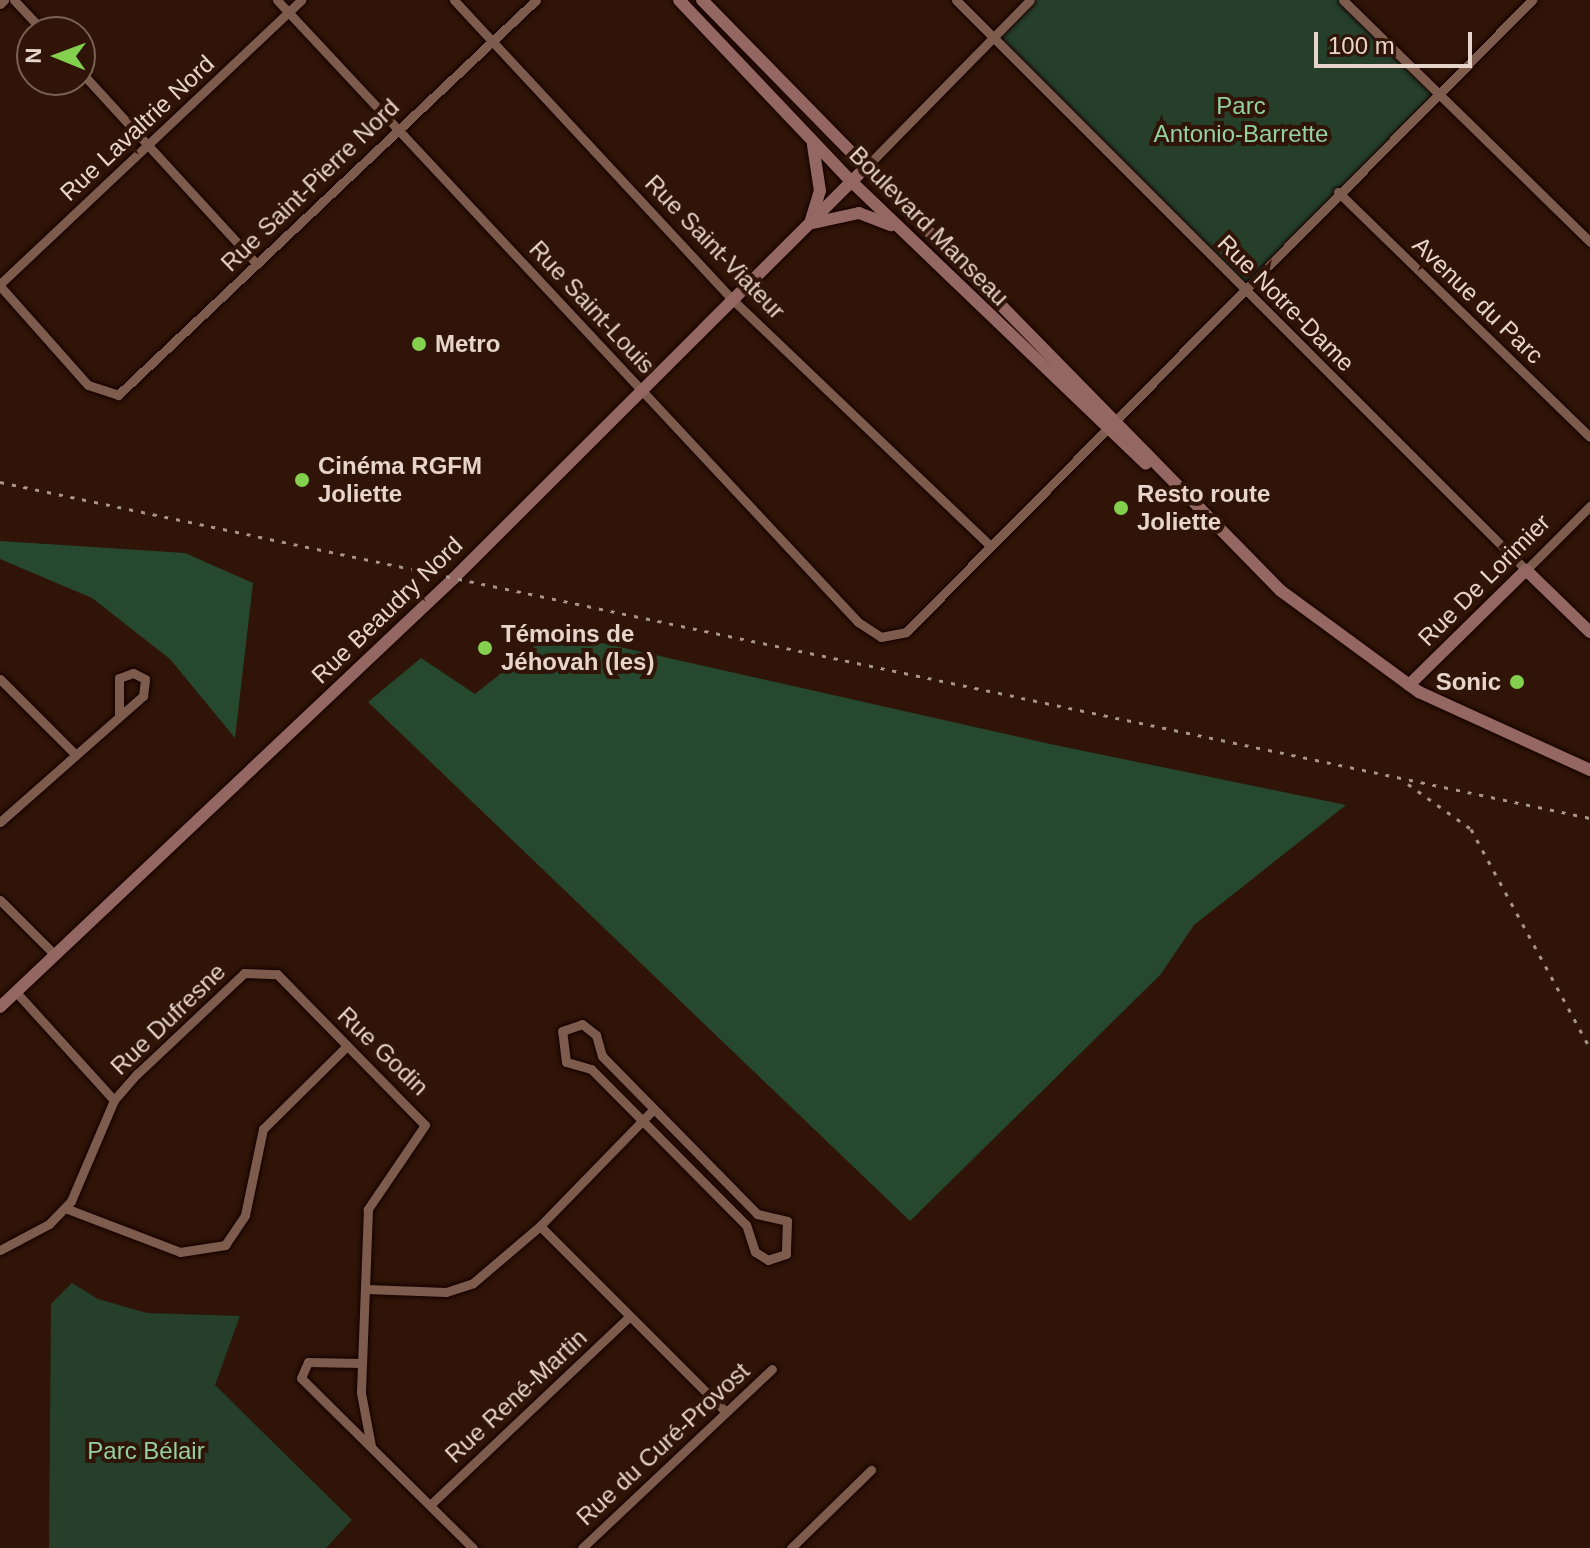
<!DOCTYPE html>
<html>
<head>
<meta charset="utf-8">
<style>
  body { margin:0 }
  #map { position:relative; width:1590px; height:1548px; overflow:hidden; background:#2f1407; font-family:Arial,sans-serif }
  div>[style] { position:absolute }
  .green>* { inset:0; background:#253f2b }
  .forest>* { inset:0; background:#26482f }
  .roads { filter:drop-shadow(0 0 2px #150100) drop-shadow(0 0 2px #150100) }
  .street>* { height:9px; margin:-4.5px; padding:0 4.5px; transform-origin:4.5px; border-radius:4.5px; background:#7d5c4d }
  .secondary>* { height:12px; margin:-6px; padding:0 6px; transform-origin:6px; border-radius:6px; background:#946762 }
  .rail>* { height:3px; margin-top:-1.5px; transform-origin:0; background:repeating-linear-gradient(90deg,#aa958a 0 4px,transparent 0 12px) }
  .dots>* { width:22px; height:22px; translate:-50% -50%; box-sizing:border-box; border:4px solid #2f1407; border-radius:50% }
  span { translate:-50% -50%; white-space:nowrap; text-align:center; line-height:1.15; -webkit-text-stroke:8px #2f1407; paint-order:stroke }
  .park-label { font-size:24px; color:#94d0a2 }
  .street-label { font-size:24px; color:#e7d4cb }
  .poi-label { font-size:24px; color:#e7d4cb; font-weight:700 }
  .left { translate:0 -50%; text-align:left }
  .right { translate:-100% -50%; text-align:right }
  .north { position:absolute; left:16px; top:16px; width:80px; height:80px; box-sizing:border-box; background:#2f1407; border:2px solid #796155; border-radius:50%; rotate:271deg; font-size:22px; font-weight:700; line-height:32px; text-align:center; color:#e7d4cb }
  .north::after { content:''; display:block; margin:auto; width:28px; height:36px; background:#83d04f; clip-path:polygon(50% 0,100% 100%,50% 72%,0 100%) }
  .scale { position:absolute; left:1314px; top:32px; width:158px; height:36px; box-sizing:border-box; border:4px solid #e7d4cb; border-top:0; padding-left:10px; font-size:24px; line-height:28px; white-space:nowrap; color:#e7d4cb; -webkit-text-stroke:6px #2f1407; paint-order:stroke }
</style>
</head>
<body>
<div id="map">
  <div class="green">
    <i style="clip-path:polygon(1030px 0,1343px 0,1439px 93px,1239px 290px,992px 38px)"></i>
    <i style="clip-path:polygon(72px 1283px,98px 1299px,147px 1313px,240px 1316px,215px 1385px,352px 1520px,326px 1548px,49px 1548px,51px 1304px)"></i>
  </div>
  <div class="forest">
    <i style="clip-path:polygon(0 541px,185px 553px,253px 583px,235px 738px,170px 659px,92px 598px,0 559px)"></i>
    <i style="clip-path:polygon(553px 632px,1050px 744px,1346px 805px,1194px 925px,1161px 974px,910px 1221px,368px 702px,421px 658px,475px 694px)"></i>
  </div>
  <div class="roads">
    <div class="street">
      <i style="left:14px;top:0;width:44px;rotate:46.8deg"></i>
      <i style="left:277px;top:0;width:851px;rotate:46.95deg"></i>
      <i style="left:858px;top:622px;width:27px;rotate:33deg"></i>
      <i style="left:881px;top:637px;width:25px;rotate:-11deg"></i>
      <i style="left:906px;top:632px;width:890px;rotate:-45.27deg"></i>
      <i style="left:454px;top:0;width:410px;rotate:47.1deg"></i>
      <i style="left:733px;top:300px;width:356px;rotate:43.7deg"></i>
      <i style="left:956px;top:0;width:806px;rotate:45deg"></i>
      <i style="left:1526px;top:570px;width:91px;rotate:-45deg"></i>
      <i style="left:1343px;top:0;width:346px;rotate:44.4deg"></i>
      <i style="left:0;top:4px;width:6px;rotate:-45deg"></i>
      <i style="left:80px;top:71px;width:262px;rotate:47.5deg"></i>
      <i style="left:865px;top:168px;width:235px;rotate:-45.5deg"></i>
      <i style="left:1338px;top:192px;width:351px;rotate:44.2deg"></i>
      <i style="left:0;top:284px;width:414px;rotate:-43.3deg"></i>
      <i style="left:0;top:286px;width:132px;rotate:48.4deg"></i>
      <i style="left:88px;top:385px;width:32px;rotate:18deg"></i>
      <i style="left:118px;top:395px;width:575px;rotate:-43.38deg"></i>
      <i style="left:0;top:679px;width:103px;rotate:45deg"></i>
      <i style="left:0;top:822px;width:191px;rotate:-41.4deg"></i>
      <i style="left:143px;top:696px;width:17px;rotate:-83deg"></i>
      <i style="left:145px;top:679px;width:13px;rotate:-153deg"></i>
      <i style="left:133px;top:673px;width:15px;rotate:160deg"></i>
      <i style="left:119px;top:678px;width:36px;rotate:90deg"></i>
      <i style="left:0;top:900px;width:78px;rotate:45deg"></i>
      <i style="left:16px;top:992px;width:146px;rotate:47.8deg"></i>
      <i style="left:582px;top:1024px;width:18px;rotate:38deg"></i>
      <i style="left:596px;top:1035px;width:22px;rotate:74deg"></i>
      <i style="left:602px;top:1056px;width:221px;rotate:45.5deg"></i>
      <i style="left:757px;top:1214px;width:31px;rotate:13deg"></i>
      <i style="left:787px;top:1221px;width:33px;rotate:92deg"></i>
      <i style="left:786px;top:1254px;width:19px;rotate:162deg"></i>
      <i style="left:768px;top:1260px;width:15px;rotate:-148deg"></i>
      <i style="left:755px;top:1252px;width:28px;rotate:-108deg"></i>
      <i style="left:746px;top:1225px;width:220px;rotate:-134.8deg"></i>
      <i style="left:591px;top:1069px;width:26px;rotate:-164deg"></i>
      <i style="left:566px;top:1062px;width:31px;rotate:-97deg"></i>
      <i style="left:562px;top:1031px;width:21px;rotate:-19deg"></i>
      <i style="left:65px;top:1208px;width:123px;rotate:20.9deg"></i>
      <i style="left:180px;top:1252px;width:46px;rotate:-8.8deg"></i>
      <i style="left:225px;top:1245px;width:36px;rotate:-56deg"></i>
      <i style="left:245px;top:1215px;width:88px;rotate:-78.2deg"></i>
      <i style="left:263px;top:1129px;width:118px;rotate:-44.7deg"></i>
      <i style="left:540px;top:1226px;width:263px;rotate:45deg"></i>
      <i style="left:0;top:1250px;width:55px;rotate:-28deg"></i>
      <i style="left:49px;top:1224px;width:32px;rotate:-46deg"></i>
      <i style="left:71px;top:1201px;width:110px;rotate:-66.9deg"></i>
      <i style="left:114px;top:1100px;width:35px;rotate:-49deg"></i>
      <i style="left:137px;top:1074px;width:147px;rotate:-43.3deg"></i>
      <i style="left:244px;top:973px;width:33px;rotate:2deg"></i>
      <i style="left:277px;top:974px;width:211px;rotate:45.6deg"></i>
      <i style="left:425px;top:1125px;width:102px;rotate:124.2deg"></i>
      <i style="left:368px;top:1209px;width:184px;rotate:92.2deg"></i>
      <i style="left:361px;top:1393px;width:54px;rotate:79.3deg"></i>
      <i style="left:366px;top:1289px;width:80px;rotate:2.1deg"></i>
      <i style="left:446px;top:1292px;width:28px;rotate:-18deg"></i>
      <i style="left:473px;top:1283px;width:88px;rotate:-40.4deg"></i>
      <i style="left:540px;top:1226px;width:162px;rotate:-45.8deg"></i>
      <i style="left:361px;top:1363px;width:53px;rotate:-178.9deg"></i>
      <i style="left:308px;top:1362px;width:17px;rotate:114deg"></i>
      <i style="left:301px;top:1378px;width:242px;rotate:44.7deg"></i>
      <i style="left:430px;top:1505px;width:274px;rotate:-43.4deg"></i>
      <i style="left:582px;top:1548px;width:261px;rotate:-43.3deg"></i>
      <i style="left:791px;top:1548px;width:112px;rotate:-44.3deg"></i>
    </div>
    <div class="secondary">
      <i style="left:679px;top:0;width:251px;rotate:46.5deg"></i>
      <i style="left:852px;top:182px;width:407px;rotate:43.8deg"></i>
      <i style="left:702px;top:0;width:827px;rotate:45.59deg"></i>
      <i style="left:1281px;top:591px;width:171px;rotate:36.2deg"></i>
      <i style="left:1419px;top:692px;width:188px;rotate:24.5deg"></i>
      <i style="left:811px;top:220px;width:30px;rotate:-73deg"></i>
      <i style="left:820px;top:191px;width:47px;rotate:-98.7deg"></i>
      <i style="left:813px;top:223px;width:47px;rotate:-12.3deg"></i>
      <i style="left:859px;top:213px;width:34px;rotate:21deg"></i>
      <i style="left:1409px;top:685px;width:164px;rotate:-44.5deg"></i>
      <i style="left:1526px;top:570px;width:89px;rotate:44.1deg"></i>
      <i style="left:0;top:1007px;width:623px;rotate:-43.37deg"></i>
      <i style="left:453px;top:579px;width:582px;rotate:-44.93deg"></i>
    </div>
  </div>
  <div class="rail">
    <i style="left:0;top:482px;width:1625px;rotate:11.93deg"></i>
    <i style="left:1408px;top:784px;width:77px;rotate:35.5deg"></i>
    <i style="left:1471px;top:829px;width:249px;rotate:61.5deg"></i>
  </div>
  <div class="dots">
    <i style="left:419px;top:344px;background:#83d04f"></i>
    <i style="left:302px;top:480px;background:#83d04f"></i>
    <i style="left:1121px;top:508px;background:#83d04f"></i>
    <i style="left:485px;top:648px;background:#83d04f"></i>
    <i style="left:1517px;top:682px;background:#83d04f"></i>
  </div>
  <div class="park-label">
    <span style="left:1241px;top:120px">Parc<br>Antonio-Barrette</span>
    <span style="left:146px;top:1451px">Parc Bélair</span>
  </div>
  <div class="street-label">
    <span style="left:137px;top:128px;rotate:-43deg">Rue Lavaltrie Nord</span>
    <span style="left:310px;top:185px;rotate:-44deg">Rue Saint-Pierre Nord</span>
    <span style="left:929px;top:226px;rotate:45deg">Boulevard Manseau</span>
    <span style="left:715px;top:247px;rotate:46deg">Rue Saint-Viateur</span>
    <span style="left:1478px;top:300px;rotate:44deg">Avenue du Parc</span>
    <span style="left:1286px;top:303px;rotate:45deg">Rue Notre-Dame</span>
    <span style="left:592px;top:307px;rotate:47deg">Rue Saint-Louis</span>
    <span style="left:1484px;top:580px;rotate:-45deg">Rue De Lorimier</span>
    <span style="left:387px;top:610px;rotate:-44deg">Rue Beaudry Nord</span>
    <span style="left:168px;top:1019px;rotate:-44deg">Rue Dufresne</span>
    <span style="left:383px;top:1051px;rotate:44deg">Rue Godin</span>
    <span style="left:516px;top:1396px;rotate:-43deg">Rue René-Martin</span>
    <span style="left:663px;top:1444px;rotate:-43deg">Rue du Curé-Provost</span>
  </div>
  <div class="poi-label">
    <span class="left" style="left:435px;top:344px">Metro</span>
    <span class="left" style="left:318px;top:480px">Cinéma RGFM<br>Joliette</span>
    <span class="left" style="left:1137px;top:508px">Resto route<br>Joliette</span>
    <span class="left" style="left:501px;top:648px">Témoins de<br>Jéhovah (les)</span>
    <span class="right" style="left:1501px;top:682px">Sonic</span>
  </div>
  <div class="north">N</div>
  <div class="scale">100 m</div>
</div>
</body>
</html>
